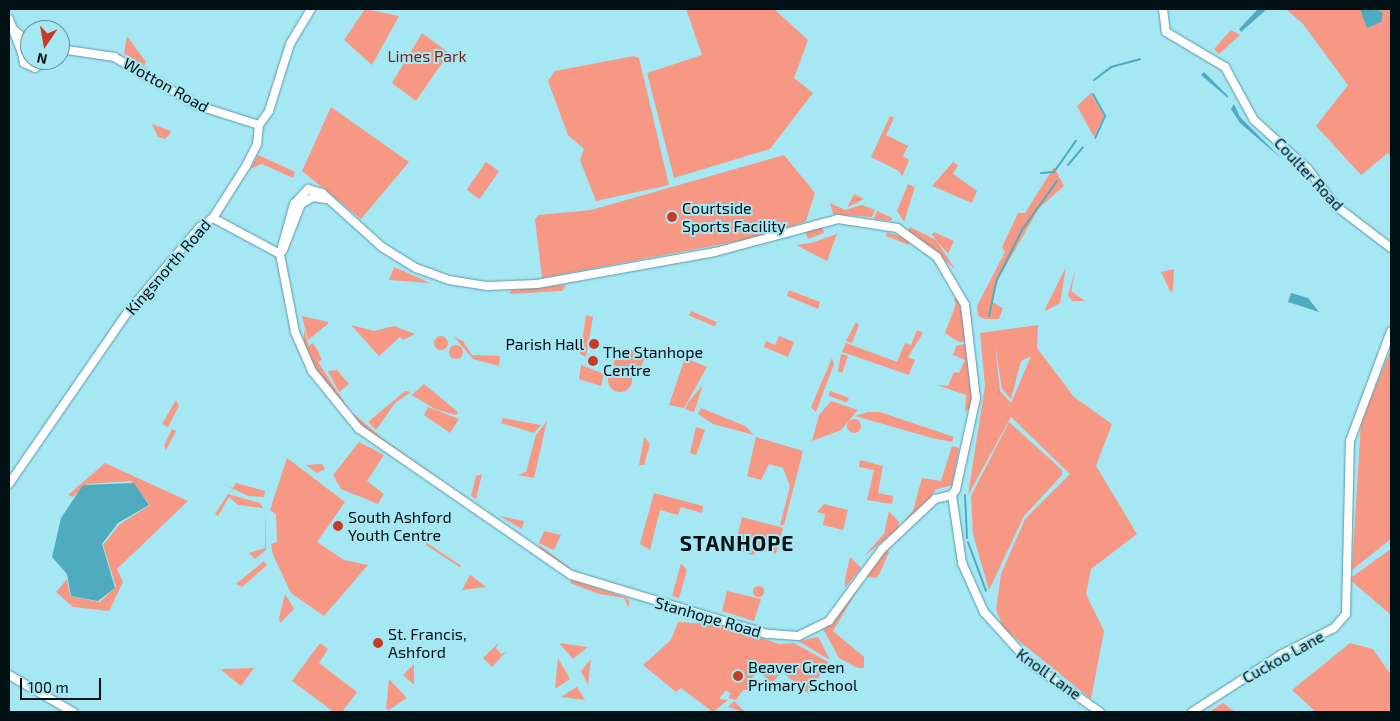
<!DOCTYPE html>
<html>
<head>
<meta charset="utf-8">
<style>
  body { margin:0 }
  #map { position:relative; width:1400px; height:721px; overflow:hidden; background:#a6e7f4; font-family:"Exo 2",sans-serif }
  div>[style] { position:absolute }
  .green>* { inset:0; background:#f79885; transform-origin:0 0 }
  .round { border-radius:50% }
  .water>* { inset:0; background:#4facbe }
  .stream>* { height:2px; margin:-1px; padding:0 1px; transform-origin:1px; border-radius:1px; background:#4facbe }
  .roads { filter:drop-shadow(0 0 1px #5a99a6) drop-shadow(0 0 1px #5a99a6) }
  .secondary>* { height:8px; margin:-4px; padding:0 4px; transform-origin:4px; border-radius:4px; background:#fff }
  .dots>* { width:14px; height:14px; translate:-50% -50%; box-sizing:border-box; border:2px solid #a6e7f4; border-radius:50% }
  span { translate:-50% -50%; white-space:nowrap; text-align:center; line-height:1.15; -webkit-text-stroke:4px #a6e7f4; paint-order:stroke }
  .park-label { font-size:16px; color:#881d0b }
  .street-label { font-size:16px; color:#001015 }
  .poi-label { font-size:16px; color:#001015 }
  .left { translate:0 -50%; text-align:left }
  .right { translate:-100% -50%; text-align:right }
  .district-label { font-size:21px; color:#001015; font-weight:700; letter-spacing:1px }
  .frame { position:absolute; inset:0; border:10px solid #001015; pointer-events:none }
  .north { position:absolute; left:20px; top:20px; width:50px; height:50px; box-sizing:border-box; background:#a6e7f4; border:1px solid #64919b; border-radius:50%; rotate:192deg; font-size:14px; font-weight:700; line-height:20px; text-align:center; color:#001015 }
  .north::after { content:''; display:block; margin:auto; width:18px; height:22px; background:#c83c25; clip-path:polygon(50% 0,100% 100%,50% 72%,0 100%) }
  .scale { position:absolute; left:20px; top:678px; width:81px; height:22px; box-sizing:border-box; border:2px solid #001015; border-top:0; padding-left:6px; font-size:15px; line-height:18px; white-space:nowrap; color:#001015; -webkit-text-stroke:4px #a6e7f4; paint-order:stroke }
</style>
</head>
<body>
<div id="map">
  <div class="green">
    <i style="clip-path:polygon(365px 9px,399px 16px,372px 65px,344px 40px)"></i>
    <i style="clip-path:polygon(686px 9px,774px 9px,808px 40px,794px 78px,813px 93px,770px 149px,674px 178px,647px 73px,702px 55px)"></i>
    <i style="clip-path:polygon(1286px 9px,1391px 9px,1391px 157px,1388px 153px,1361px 175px,1316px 126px,1348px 85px,1303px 24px)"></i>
    <i style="clip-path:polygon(1231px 30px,1240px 35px,1219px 54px,1214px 49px)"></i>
    <i style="clip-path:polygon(422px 33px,449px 53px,416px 101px,392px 83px)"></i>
    <i style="clip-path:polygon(127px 36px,146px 62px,144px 66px,124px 54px)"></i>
    <i style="clip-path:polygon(634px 56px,639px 58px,669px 185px,596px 201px,580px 160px,584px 149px,568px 135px,548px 81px,555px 71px)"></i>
    <i style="clip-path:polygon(1091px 93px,1104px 116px,1094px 137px,1077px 106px)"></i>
    <i style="clip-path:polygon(331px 107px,409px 162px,361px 219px,302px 171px)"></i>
    <i style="clip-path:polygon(890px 116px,894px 118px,886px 135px,908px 146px,903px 156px,909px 160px,902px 177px,899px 171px,871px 157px)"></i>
    <i style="clip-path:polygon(152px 124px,171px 131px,170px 134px,165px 139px,158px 137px)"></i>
    <i style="clip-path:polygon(258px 155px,295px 172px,293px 178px,262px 164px,250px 169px)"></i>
    <i style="clip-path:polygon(784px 155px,815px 193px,806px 221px,765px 236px,542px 278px,535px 219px,539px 215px,591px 210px)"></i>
    <i style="left:486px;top:162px;width:16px;height:34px;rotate:35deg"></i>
    <i style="clip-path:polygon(953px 162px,958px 165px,953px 174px,977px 191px,972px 203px,932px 186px)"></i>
    <i style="clip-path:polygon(1054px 167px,1064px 186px,1039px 208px,997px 281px,992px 302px,1003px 308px,999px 319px,985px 319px,978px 316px,977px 306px,1005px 252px,1002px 247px,1018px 213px,1025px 213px)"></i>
    <i style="clip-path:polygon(908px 184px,915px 187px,904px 222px,897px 211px)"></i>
    <i style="clip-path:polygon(854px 194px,864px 199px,848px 207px,848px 206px)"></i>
    <i style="clip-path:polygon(830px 203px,845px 210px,862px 205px,875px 210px,872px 217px,833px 214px)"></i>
    <i style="clip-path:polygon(877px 211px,892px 218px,891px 221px,874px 219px)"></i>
    <i style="clip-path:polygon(822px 226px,824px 233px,808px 239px,805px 231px)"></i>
    <i style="clip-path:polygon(910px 227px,936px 240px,955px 269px,908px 231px)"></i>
    <i style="clip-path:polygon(887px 232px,908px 239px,909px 245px,886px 236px)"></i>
    <i style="clip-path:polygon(934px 232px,954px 241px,948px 254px,932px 235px)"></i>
    <i style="clip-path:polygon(837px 234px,827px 261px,796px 245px,811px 243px)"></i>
    <i style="clip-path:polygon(394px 267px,430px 283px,389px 280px)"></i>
    <i style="clip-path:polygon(1066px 267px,1060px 303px,1046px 311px,1045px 309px)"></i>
    <i style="clip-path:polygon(1076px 268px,1071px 291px,1085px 301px,1072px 301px,1068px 295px)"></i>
    <i style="clip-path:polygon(1174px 269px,1173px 289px,1171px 293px,1161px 272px)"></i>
    <i style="clip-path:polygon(566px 285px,562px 291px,509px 294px,512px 290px)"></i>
    <i style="clip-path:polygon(789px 290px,820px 302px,818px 309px,787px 296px)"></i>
    <i style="clip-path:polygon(958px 298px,968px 341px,959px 342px,945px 333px,956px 304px,954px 299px)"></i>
    <i style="left:691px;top:311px;width:28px;height:5px;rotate:23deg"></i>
    <i style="clip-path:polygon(586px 315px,593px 317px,586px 357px,580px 354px)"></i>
    <i style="clip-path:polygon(302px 316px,328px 322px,328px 324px,308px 340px)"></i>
    <i style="clip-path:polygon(856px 322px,859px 325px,852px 343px,846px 341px)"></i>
    <i style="clip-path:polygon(351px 325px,374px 331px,394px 326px,415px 334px,403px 340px,400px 337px,379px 356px)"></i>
    <i style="clip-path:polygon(evenodd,1038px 325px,1037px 348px,1074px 397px,1112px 424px,1096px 466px,1137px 534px,1091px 569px,1086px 594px,1104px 631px,1091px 699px,1003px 628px,996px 609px,1001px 574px,1025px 519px,1070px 474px,1011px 417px,968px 495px,985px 386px,980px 333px,1038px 325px,995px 344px,1002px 389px,1011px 399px,1021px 361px,1031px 356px,1011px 403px,1000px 391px,995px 344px)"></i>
    <i style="clip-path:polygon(304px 330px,309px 346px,313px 343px,318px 351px,322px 360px,318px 362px,350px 411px,345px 410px,318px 374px,304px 345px)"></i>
    <i style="clip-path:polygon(917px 330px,923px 333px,908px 357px,915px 360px,909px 375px,842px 352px,846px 343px,897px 362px,905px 343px,911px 345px)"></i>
    <i class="round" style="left:434px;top:336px;width:14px;height:14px"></i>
    <i style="clip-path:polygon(779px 336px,794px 342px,788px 357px,764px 347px,766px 341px,775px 345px)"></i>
    <i style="clip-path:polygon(454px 337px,463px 341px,472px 355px,500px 356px,499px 366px,473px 359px)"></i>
    <i style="clip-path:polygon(968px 343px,972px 407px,965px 412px,966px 395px,937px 385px,948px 386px,954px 372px,959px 373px,965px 360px,953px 355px,956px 346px)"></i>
    <i class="round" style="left:449px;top:345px;width:14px;height:14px"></i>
    <i style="clip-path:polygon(1391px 349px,1391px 539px,1352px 570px,1361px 422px)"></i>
    <i style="clip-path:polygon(631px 350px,646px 355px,639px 372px,613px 365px,617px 351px,629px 354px)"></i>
    <i style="clip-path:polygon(841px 354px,848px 356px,842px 373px,838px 371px)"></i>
    <i style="clip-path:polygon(685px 358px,707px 367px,684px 408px,669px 405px)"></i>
    <i style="clip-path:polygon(832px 358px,834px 364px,816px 412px,811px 407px)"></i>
    <i style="clip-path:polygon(581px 365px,604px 374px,601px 386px,579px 379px)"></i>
    <i class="round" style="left:608px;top:368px;width:24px;height:24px"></i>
    <i style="clip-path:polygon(337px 370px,349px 384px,339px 392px,328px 371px)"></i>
    <i style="clip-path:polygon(424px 384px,458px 412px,456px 415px,435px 409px,412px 395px)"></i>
    <i style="clip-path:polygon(703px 385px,694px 412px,685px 409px,689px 401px)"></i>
    <i style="clip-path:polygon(405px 391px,411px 392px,395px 403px,376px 430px,368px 422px)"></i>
    <i style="left:830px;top:391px;width:20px;height:5px;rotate:20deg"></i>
    <i style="clip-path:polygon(176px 400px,179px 406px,168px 427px,162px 424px)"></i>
    <i style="clip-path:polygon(831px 401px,858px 410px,841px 430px,812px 441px,819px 415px)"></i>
    <i style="clip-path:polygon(428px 407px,459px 419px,450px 433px,424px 415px)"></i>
    <i style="clip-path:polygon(701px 408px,745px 426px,754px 435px,713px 424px,698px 414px)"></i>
    <i style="clip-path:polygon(868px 412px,880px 412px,954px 437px,952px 442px,932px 438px,855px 416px)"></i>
    <i style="clip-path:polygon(354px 414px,383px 439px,444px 482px,368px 432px,355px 421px)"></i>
    <i style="clip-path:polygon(503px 418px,541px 425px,534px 433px,501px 423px)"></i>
    <i class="round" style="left:847px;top:419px;width:14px;height:14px"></i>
    <i style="clip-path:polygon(547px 421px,534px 478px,518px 475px,526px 472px,536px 435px)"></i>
    <i style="clip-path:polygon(1009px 422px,1062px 470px,1062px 475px,1024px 516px,989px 590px,973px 534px,971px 496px)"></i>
    <i style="clip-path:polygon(696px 427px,705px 430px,696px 455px,690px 453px)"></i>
    <i style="clip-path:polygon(172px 429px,176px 431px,166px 450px,164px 446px)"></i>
    <i style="clip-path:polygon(644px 437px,650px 444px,644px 465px,639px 465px)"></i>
    <i style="clip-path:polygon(756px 437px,803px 451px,784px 525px,780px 525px,790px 486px,783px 468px,769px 464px,761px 480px,747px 476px)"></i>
    <i style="clip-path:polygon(359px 442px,384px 455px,367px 481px,384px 494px,378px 504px,341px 489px,333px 475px)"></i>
    <i style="clip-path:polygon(952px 446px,959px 448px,952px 485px,935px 490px,926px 506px,905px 520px,913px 511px,922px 478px,941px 481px)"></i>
    <i style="clip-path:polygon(287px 458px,345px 502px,317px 542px,344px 560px,368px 565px,324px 616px,291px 593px,273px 555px,271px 544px,277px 542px,276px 514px,270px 510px)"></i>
    <i style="clip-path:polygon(860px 460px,883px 466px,878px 493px,893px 496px,892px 504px,867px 500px,874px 470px,859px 467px)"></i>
    <i style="clip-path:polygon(105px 463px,188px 501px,117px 569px,123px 582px,109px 611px,73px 607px,56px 592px,67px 579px,70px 596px,100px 602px,116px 587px,103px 545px,120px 524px,150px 505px,131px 481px,87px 484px,73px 497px,68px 495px)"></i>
    <i style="clip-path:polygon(322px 464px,325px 469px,317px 473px,306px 465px)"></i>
    <i style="clip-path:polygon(482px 474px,476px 499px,471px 496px,476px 476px)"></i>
    <i style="clip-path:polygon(217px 481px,233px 488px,236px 483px,265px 491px,264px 497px,248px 496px)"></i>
    <i style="clip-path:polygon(654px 493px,703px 506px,702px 513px,681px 507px,678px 515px,660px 510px,650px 550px,640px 544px)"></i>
    <i style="clip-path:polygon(228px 494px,260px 503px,263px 508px,238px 505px,229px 497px,218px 516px,215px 514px)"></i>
    <i style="clip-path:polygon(824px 504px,848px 510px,843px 530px,823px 525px,825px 514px,817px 512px)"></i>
    <i style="clip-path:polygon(265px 508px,266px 550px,255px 559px,249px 553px,265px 548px)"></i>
    <i style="clip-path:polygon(889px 511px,899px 522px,898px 529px,863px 557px,884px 534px)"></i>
    <i style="clip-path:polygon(500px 516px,524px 521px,522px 529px)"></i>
    <i style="clip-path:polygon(742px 517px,783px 528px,776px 554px,758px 549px,753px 555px,734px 550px)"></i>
    <i style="clip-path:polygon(544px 531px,561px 535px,554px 550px,539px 543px)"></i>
    <i style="clip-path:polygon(427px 543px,460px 565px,461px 568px,426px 545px)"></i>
    <i style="clip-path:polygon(539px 545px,570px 568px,570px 570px,539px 549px)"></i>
    <i style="clip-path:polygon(886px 547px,889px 552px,880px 573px,876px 578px,866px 576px,833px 631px,864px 657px,864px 668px,858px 668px,839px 658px,823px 629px,838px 616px)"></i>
    <i style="clip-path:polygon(1391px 549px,1391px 615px,1349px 579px)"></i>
    <i style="clip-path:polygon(850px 557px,861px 568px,845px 588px,845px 579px)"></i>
    <i style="clip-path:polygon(264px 561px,267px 565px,242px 587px,236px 584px)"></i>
    <i style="clip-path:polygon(681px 563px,687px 570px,679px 598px,672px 596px)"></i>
    <i style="clip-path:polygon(470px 575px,472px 576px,486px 587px,462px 590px)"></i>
    <i style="clip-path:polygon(572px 580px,625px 597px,629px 600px,629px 608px,624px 598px,599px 594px,570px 583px)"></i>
    <i class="round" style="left:752.5px;top:585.5px;width:11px;height:11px"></i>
    <i style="clip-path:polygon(727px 591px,761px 599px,754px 621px,722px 611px)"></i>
    <i style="clip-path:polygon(285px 594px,294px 609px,280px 623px,279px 618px)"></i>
    <i style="clip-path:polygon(678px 622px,722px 625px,779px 644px,794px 643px,828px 662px,809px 694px,782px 672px,772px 683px,758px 671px,749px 682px,753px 686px,750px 690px,743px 690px,736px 700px,728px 698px,731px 694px,726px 690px,719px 699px,728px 700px,713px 712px,681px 688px,676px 692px,643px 665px,671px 640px)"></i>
    <i style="clip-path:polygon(818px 637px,820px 640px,830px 660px,798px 641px)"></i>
    <i style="clip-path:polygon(320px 643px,328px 649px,319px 663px,357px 692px,342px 712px,334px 712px,292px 681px)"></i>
    <i style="clip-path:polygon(498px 643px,496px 648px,501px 654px,506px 652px,492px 667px,483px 658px)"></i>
    <i style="clip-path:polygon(559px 643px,588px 647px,573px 659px)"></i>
    <i style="clip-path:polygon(1350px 643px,1373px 649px,1391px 675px,1391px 712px,1316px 712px,1292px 690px)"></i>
    <i style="clip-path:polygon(558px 658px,570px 679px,555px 689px)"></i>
    <i style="clip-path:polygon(591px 659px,588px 685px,581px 671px)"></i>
    <i style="clip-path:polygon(414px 664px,414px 685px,403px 675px)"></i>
    <i style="clip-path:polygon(254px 668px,241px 686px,221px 670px,223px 669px)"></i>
    <i style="clip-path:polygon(389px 679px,407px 698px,389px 710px,386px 709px)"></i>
    <i style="clip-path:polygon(577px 687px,585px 700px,561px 697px,575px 688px)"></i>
    <i style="clip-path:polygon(734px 701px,744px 711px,743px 712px,728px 707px)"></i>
    <i style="clip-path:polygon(1223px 703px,1235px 712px,1209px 712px)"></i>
  </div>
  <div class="water">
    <i style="clip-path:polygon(1258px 9px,1267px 9px,1241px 32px,1239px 29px)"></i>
    <i style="clip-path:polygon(1360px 9px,1377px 9px,1383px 13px,1381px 22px,1367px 28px)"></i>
    <i style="clip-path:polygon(1204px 72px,1228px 96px,1228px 98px,1201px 75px)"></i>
    <i style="clip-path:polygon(1234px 104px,1240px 117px,1282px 159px,1240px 123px,1231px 109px)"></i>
    <i style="clip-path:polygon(1291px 293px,1308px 298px,1319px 312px,1288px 302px)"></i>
    <i style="clip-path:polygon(134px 483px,149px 505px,118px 523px,102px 544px,115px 588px,98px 601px,71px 596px,67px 574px,52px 557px,61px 518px,83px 485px)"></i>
  </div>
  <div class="stream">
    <i style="left:1094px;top:80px;width:21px;rotate:-37deg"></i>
    <i style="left:1111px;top:67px;width:30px;rotate:-15deg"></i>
    <i style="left:1093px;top:94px;width:25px;rotate:61deg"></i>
    <i style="left:1105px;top:116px;width:24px;rotate:114deg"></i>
    <i style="left:1068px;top:165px;width:23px;rotate:-50deg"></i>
    <i style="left:1041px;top:173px;width:13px;rotate:-4deg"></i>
    <i style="left:1054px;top:172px;width:38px;rotate:-55deg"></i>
    <i style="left:989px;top:316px;width:35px;rotate:-78deg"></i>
    <i style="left:996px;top:282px;width:58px;rotate:-63.4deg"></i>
    <i style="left:1022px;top:230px;width:60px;rotate:-54.5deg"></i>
    <i style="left:965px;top:495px;width:43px;rotate:87.3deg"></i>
    <i style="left:968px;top:542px;width:52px;rotate:69.8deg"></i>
  </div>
  <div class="roads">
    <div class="secondary">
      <i style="left:1163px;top:9px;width:23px;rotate:83deg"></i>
      <i style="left:1166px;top:32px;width:69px;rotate:30.7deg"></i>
      <i style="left:1225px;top:67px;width:60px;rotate:61.3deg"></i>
      <i style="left:1254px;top:120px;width:72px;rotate:42.2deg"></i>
      <i style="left:1307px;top:168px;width:48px;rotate:52.7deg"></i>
      <i style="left:1336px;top:206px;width:69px;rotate:37.4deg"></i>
      <i style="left:9px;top:19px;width:36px;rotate:69deg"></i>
      <i style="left:13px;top:29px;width:23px;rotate:41deg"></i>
      <i style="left:30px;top:45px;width:11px;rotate:135deg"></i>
      <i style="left:22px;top:53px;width:10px;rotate:79deg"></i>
      <i style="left:24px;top:63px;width:12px;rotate:24deg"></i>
      <i style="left:35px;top:68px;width:13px;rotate:-39deg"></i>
      <i style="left:60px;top:49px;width:55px;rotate:8.4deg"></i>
      <i style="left:114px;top:57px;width:98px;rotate:30deg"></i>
      <i style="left:199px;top:106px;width:63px;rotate:17.6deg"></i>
      <i style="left:308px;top:189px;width:15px;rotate:16deg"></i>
      <i style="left:322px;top:193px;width:81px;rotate:42deg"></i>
      <i style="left:382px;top:247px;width:40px;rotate:32deg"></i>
      <i style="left:416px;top:268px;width:35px;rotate:20deg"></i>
      <i style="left:449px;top:280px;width:39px;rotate:9deg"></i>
      <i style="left:488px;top:286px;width:49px;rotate:-2.3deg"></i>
      <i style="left:537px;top:284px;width:181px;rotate:-10.2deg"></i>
      <i style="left:715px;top:252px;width:127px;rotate:-15deg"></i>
      <i style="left:838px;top:219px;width:60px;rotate:8.7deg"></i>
      <i style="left:897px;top:228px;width:49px;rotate:35.9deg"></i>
      <i style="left:937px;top:257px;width:56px;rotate:59.7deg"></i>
      <i style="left:965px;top:305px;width:94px;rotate:83.3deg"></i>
      <i style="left:976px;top:398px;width:93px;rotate:102.4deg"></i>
      <i style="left:956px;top:489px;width:7px;rotate:124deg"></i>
      <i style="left:952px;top:495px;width:17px;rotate:167deg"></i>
      <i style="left:935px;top:499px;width:73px;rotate:136.7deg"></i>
      <i style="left:882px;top:549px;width:89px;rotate:126.4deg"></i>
      <i style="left:829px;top:621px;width:34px;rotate:154deg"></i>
      <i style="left:798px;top:636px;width:31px;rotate:-176deg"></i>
      <i style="left:767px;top:634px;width:205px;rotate:-163.2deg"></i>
      <i style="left:571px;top:575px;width:257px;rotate:-145.4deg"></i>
      <i style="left:359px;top:429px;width:75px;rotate:-129deg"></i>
      <i style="left:312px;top:371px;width:43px;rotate:-113.6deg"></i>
      <i style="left:295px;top:332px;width:79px;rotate:-100.9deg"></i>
      <i style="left:280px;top:254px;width:52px;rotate:-74.4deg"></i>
      <i style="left:294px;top:204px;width:21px;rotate:-47deg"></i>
      <i style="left:213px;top:218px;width:76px;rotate:28.2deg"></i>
      <i style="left:283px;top:250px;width:49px;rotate:-68.6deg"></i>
      <i style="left:301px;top:204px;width:14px;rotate:-30deg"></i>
      <i style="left:313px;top:197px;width:13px;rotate:9deg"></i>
      <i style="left:9px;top:484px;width:208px;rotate:-55.4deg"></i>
      <i style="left:127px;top:313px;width:113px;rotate:-49.7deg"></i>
      <i style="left:200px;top:227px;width:16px;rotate:-35deg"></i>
      <i style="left:213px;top:218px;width:62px;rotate:-57.6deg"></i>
      <i style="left:246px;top:166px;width:25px;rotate:-63deg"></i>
      <i style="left:257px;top:144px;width:19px;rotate:-84deg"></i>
      <i style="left:259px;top:125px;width:17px;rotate:-54deg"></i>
      <i style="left:269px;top:111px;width:70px;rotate:-72.6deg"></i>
      <i style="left:290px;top:44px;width:41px;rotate:-59deg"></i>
      <i style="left:952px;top:495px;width:69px;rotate:81.6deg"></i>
      <i style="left:962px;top:563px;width:54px;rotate:65.8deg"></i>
      <i style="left:984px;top:612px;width:69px;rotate:48deg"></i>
      <i style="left:1030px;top:663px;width:85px;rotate:35deg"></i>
      <i style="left:9px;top:675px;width:74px;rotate:30deg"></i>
      <i style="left:1192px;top:712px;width:107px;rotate:-32.8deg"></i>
      <i style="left:1282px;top:654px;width:58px;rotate:-26.6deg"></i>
      <i style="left:1334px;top:628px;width:18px;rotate:-49deg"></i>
      <i style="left:1346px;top:614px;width:173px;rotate:-88.7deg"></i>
      <i style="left:1350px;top:441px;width:117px;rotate:-69.6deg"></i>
    </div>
  </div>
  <div class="dots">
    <i style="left:672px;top:217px;background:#c83c25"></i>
    <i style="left:594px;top:344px;background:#c83c25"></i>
    <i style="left:593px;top:361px;background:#c83c25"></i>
    <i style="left:338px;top:526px;background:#c83c25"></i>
    <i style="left:378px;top:643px;background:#c83c25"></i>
    <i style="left:738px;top:676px;background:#c83c25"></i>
  </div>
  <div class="park-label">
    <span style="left:427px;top:56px">Limes Park</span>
  </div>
  <div class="street-label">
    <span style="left:166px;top:85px;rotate:29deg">Wotton Road</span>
    <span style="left:1309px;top:174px;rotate:47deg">Coulter Road</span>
    <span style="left:168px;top:267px;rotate:-49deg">Kingsnorth Road</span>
    <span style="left:708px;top:617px;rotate:16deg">Stanhope Road</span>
    <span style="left:1283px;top:657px;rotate:-29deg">Cuckoo Lane</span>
    <span style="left:1049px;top:674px;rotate:36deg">Knoll Lane</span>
  </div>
  <div class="poi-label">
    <span class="left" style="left:682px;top:217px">Courtside<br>Sports Facility</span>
    <span class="right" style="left:584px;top:344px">Parish Hall</span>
    <span class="left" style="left:603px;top:361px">The Stanhope<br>Centre</span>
    <span class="left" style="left:348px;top:526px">South Ashford<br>Youth Centre</span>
    <span class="left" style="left:388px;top:643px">St. Francis,<br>Ashford</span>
    <span class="left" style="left:748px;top:676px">Beaver Green<br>Primary School</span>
  </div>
  <div class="district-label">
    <span style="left:737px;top:543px">STANHOPE</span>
  </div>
  <div class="frame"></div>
  <div class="north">N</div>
  <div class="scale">100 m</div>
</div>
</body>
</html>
